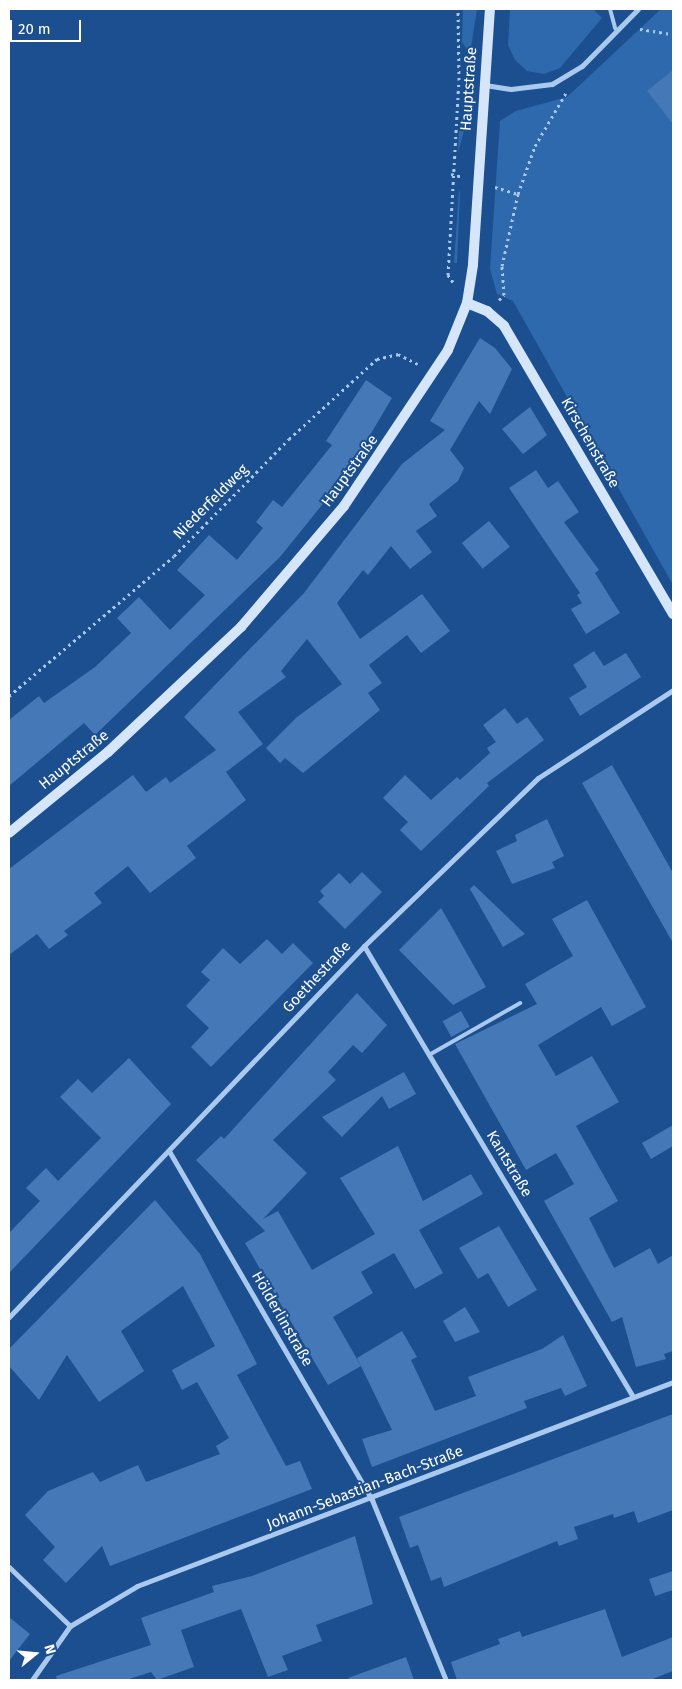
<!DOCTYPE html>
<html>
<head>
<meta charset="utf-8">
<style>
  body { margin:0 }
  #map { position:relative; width:682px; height:1689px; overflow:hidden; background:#1b4f8f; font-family:"Fira Sans",sans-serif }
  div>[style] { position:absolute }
  .green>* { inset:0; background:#2e69ad }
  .building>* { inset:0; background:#4478b7; transform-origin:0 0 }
  .path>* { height:3px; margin-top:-1.5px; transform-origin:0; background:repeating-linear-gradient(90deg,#a9c9ee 0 2.5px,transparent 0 6.5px) }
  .lane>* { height:4px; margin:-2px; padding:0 2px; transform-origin:2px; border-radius:2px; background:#a9c9ee }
  .street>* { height:5px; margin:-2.5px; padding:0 2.5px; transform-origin:2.5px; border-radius:2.5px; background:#a9c9ee }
  .secondary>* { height:10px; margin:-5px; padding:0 5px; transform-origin:5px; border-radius:5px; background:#d6e6fa }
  span { translate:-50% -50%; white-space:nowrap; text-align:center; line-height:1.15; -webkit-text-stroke:4px #1b4f8f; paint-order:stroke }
  .street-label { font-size:15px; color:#fff }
  .frame { position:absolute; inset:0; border:10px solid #fff; pointer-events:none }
  .north { position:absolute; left:10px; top:1629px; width:50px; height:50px; -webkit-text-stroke:4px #1b4f8f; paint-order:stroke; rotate:73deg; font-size:14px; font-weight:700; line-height:20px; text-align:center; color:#fff }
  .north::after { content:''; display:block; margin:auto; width:18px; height:22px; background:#fff; clip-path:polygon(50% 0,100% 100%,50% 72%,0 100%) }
  .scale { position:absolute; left:10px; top:20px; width:71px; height:22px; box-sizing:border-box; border:2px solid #fff; border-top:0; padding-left:6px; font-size:15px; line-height:18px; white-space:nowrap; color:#fff; -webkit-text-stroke:4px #1b4f8f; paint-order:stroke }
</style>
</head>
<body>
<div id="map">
  <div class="green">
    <i style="clip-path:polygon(463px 9px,477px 9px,470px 54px,462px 42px)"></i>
    <i style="clip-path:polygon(510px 9px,593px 9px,602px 18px,560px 68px,544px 74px,527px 71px,515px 60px,508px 45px)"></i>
    <i style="clip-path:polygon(661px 9px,673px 9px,673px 585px,513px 301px,497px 294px,490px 269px,500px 121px,516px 111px,567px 97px)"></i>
    <i style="clip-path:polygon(465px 112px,468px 116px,458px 153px,459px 126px)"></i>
    <i style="clip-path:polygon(459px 189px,460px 193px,457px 263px,454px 263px)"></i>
  </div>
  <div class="building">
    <i style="clip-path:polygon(673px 70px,673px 124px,647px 91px)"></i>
    <i style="clip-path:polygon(480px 338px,495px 348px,512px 369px,490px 414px,479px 401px,450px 450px,464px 468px,458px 481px,429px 504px,437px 516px,416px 531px,432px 552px,410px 569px,391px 546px,368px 575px,363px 570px,337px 603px,360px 639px,422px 594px,450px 631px,421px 653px,407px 635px,369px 665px,382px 683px,368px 693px,380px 710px,303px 773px,285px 758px,280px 763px,266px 748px,297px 717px,342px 684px,307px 639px,281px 671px,286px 677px,238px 712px,263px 744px,226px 772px,246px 800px,187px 846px,196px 858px,150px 893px,128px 866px,94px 893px,102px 903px,64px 931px,68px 935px,49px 949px,37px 934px,9px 955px,9px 869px,133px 775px,146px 792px,166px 777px,170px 783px,216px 750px,184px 717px,304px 593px,402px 464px,445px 430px,430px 421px)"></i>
    <i style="clip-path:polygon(366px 380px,392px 398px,347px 474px,280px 557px,95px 735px,84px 723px,9px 786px,9px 720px,39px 696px,44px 703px,95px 667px,131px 633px,117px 618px,139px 597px,170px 630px,205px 595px,177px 570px,209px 535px,237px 560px,263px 528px,256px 522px,273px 500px,282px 507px,332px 445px,326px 441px)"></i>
    <i style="clip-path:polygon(530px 407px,547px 435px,523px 454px,502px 429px)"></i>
    <i style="clip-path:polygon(536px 470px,548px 488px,558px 481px,579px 512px,564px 522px,599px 570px,595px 573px,620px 613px,586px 634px,571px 609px,582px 603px,577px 595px,580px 593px,509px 488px)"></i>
    <i style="left:489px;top:521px;width:33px;height:35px;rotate:51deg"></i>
    <i style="clip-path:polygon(594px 651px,604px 666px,626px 653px,641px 677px,580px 716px,569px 698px,587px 687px,573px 665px)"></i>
    <i style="clip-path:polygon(505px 708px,517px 724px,527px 717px,544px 740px,487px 783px,489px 786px,421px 851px,400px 830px,408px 822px,383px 798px,405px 775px,431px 800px,457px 777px,460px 780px,490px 753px,487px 748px,496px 742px,483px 725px)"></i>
    <i style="clip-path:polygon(612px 765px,673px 873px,673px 943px,582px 783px)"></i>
    <i style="clip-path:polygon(547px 819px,564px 856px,552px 862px,555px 868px,512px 884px,496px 851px,517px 841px,515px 835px)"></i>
    <i style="clip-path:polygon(362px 872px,382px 892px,345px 929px,318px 902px,324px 896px,320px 891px,339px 873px,350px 884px)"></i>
    <i style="clip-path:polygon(474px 885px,525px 934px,503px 947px,470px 889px)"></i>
    <i style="clip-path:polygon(587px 900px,646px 1007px,612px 1026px,601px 1007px,538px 1045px,556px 1076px,592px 1056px,619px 1102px,576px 1126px,618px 1201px,589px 1218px,614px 1268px,650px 1248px,658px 1264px,673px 1255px,673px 1351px,664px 1354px,666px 1359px,636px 1367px,622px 1317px,612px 1322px,544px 1201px,574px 1184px,556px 1153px,526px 1170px,455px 1044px,537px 1004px,525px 984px,573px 956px,552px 919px)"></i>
    <i style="clip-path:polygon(441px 908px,486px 987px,453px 1005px,399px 950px)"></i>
    <i style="clip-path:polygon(267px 939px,282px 954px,293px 943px,313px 963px,211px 1067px,191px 1047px,209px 1028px,186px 1006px,210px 980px,201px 972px,223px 948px,240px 964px)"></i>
    <i style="clip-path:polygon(357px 993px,387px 1025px,362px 1053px,353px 1045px,328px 1072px,336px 1080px,273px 1140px,307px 1173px,263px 1219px,278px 1211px,312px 1270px,375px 1234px,340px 1178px,398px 1146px,423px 1201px,471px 1174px,483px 1194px,419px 1230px,443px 1273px,415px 1289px,394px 1253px,361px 1272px,373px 1293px,333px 1317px,361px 1366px,328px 1385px,245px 1243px,265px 1231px,196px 1160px,221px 1136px,224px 1139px)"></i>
    <i style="left:461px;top:1011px;width:18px;height:21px;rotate:61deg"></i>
    <i style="clip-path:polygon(129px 1058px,171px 1104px,9px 1273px,9px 1233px,40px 1201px,26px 1188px,46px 1168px,58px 1181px,101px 1138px,60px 1097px,78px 1079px,92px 1093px)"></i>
    <i style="clip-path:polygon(404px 1072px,416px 1094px,389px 1109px,382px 1096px,342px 1137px,322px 1117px)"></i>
    <i style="clip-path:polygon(673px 1125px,673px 1146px,651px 1159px,642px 1143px)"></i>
    <i style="clip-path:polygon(155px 1200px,200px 1254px,257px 1364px,237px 1375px,286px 1466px,300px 1461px,312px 1489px,110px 1566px,102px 1546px,66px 1583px,43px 1560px,55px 1547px,25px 1515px,48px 1491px,93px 1472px,100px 1482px,138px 1465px,146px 1482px,220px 1454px,216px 1446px,229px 1438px,197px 1382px,182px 1390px,172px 1370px,215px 1346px,183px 1286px,121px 1331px,144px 1371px,99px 1402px,67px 1355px,39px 1400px,9px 1366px,9px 1349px)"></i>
    <i style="clip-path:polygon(499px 1226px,537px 1290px,508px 1307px,488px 1273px,478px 1279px,459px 1248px)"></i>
    <i style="clip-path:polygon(465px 1307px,480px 1332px,455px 1342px,443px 1321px)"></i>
    <i style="clip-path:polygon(402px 1331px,417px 1357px,411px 1360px,435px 1411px,476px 1396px,468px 1377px,542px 1349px,563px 1335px,587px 1386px,565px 1396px,561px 1388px,524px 1401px,527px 1408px,372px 1467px,362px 1439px,392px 1430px,357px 1358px)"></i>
    <i style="clip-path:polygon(673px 1414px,673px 1510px,638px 1523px,634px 1511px,614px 1518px,613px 1514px,574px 1527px,578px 1539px,559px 1546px,557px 1541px,444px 1587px,441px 1577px,431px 1581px,418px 1545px,410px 1548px,399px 1517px)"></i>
    <i style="clip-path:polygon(355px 1536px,373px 1604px,316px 1625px,322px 1641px,282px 1656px,288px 1670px,268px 1677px,241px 1609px,181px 1630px,194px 1667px,157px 1680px,151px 1672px,126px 1680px,57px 1680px,56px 1676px,151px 1645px,141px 1618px,214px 1592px,212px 1586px,252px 1576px)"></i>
    <i style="clip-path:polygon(673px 1571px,673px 1590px,655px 1596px,649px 1579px)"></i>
    <i style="clip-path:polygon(605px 1609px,622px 1657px,673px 1637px,673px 1671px,650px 1680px,457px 1680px,451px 1662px,500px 1644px,498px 1639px,520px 1631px,522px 1637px)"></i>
    <i style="clip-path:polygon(9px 1617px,30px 1634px,9px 1661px)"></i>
    <i style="clip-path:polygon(406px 1657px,414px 1680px,349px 1680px,348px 1678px)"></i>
  </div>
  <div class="path">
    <i style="left:640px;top:29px;width:33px;rotate:9deg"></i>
    <i style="left:451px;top:174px;width:12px;rotate:14deg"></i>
    <i style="left:495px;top:187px;width:24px;rotate:17deg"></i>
    <i style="left:453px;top:282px;width:9px;rotate:-126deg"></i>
    <i style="left:448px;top:275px;width:195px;rotate:-86.8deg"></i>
    <i style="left:459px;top:80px;width:71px;rotate:-90.8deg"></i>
    <i style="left:499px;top:300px;width:7px;rotate:-45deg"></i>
    <i style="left:504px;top:295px;width:29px;rotate:-94deg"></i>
    <i style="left:502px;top:266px;width:74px;rotate:-77.5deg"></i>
    <i style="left:518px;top:194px;width:51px;rotate:-70.5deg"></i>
    <i style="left:535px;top:146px;width:61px;rotate:-59.7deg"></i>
    <i style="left:9px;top:696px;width:216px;rotate:-40.3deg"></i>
    <i style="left:174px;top:556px;width:164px;rotate:-45.5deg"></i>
    <i style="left:289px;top:439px;width:119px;rotate:-42.3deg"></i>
    <i style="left:377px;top:359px;width:22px;rotate:-13deg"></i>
    <i style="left:398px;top:354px;width:22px;rotate:27deg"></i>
  </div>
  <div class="lane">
    <i style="left:610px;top:9px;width:20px;rotate:75deg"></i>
    <i style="left:429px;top:1055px;width:105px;rotate:-29.7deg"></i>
  </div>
  <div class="street">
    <i style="left:485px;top:85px;width:26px;rotate:9deg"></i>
    <i style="left:511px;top:89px;width:41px;rotate:-7deg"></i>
    <i style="left:552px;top:84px;width:35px;rotate:-31deg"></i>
    <i style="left:582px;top:66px;width:80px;rotate:-45.5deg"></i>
    <i style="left:364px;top:946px;width:523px;rotate:59.17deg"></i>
    <i style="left:169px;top:1151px;width:404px;rotate:59.8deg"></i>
    <i style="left:372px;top:1500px;width:195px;rotate:67.7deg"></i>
    <i style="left:9px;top:1317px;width:513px;rotate:-46.26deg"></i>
    <i style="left:364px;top:946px;width:242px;rotate:-44deg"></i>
    <i style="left:538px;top:778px;width:161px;rotate:-33.1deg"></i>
    <i style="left:9px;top:1567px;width:85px;rotate:44deg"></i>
    <i style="left:32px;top:1680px;width:66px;rotate:-54.9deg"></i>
    <i style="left:70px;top:1626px;width:78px;rotate:-30.8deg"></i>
    <i style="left:137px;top:1586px;width:574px;rotate:-20.84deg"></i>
  </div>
  <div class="secondary">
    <i style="left:467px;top:303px;width:22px;rotate:22deg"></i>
    <i style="left:487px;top:311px;width:23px;rotate:41deg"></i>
    <i style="left:504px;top:326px;width:334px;rotate:59.6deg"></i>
    <i style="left:9px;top:833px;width:128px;rotate:-39.3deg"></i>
    <i style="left:108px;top:752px;width:183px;rotate:-43.2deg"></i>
    <i style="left:241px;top:627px;width:159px;rotate:-49.6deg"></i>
    <i style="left:344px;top:506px;width:187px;rotate:-56.3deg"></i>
    <i style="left:448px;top:350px;width:51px;rotate:-68deg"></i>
    <i style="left:467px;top:303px;width:39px;rotate:-81deg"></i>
    <i style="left:473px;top:264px;width:256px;rotate:-86.2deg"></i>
  </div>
  <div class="street-label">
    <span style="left:469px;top:89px;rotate:-86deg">Hauptstraße</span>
    <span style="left:590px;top:443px;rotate:60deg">Kirschenstraße</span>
    <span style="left:350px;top:471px;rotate:-54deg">Hauptstraße</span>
    <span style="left:211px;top:502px;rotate:-45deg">Niederfeldweg</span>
    <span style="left:74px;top:760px;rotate:-39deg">Hauptstraße</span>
    <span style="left:317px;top:977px;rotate:-47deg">Goethestraße</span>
    <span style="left:509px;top:1164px;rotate:59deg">Kantstraße</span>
    <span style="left:282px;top:1319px;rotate:60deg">Hölderlinstraße</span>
    <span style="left:365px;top:1488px;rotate:-21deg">Johann-Sebastian-Bach-Straße</span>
  </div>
  <div class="frame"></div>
  <div class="north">N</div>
  <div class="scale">20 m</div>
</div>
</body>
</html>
